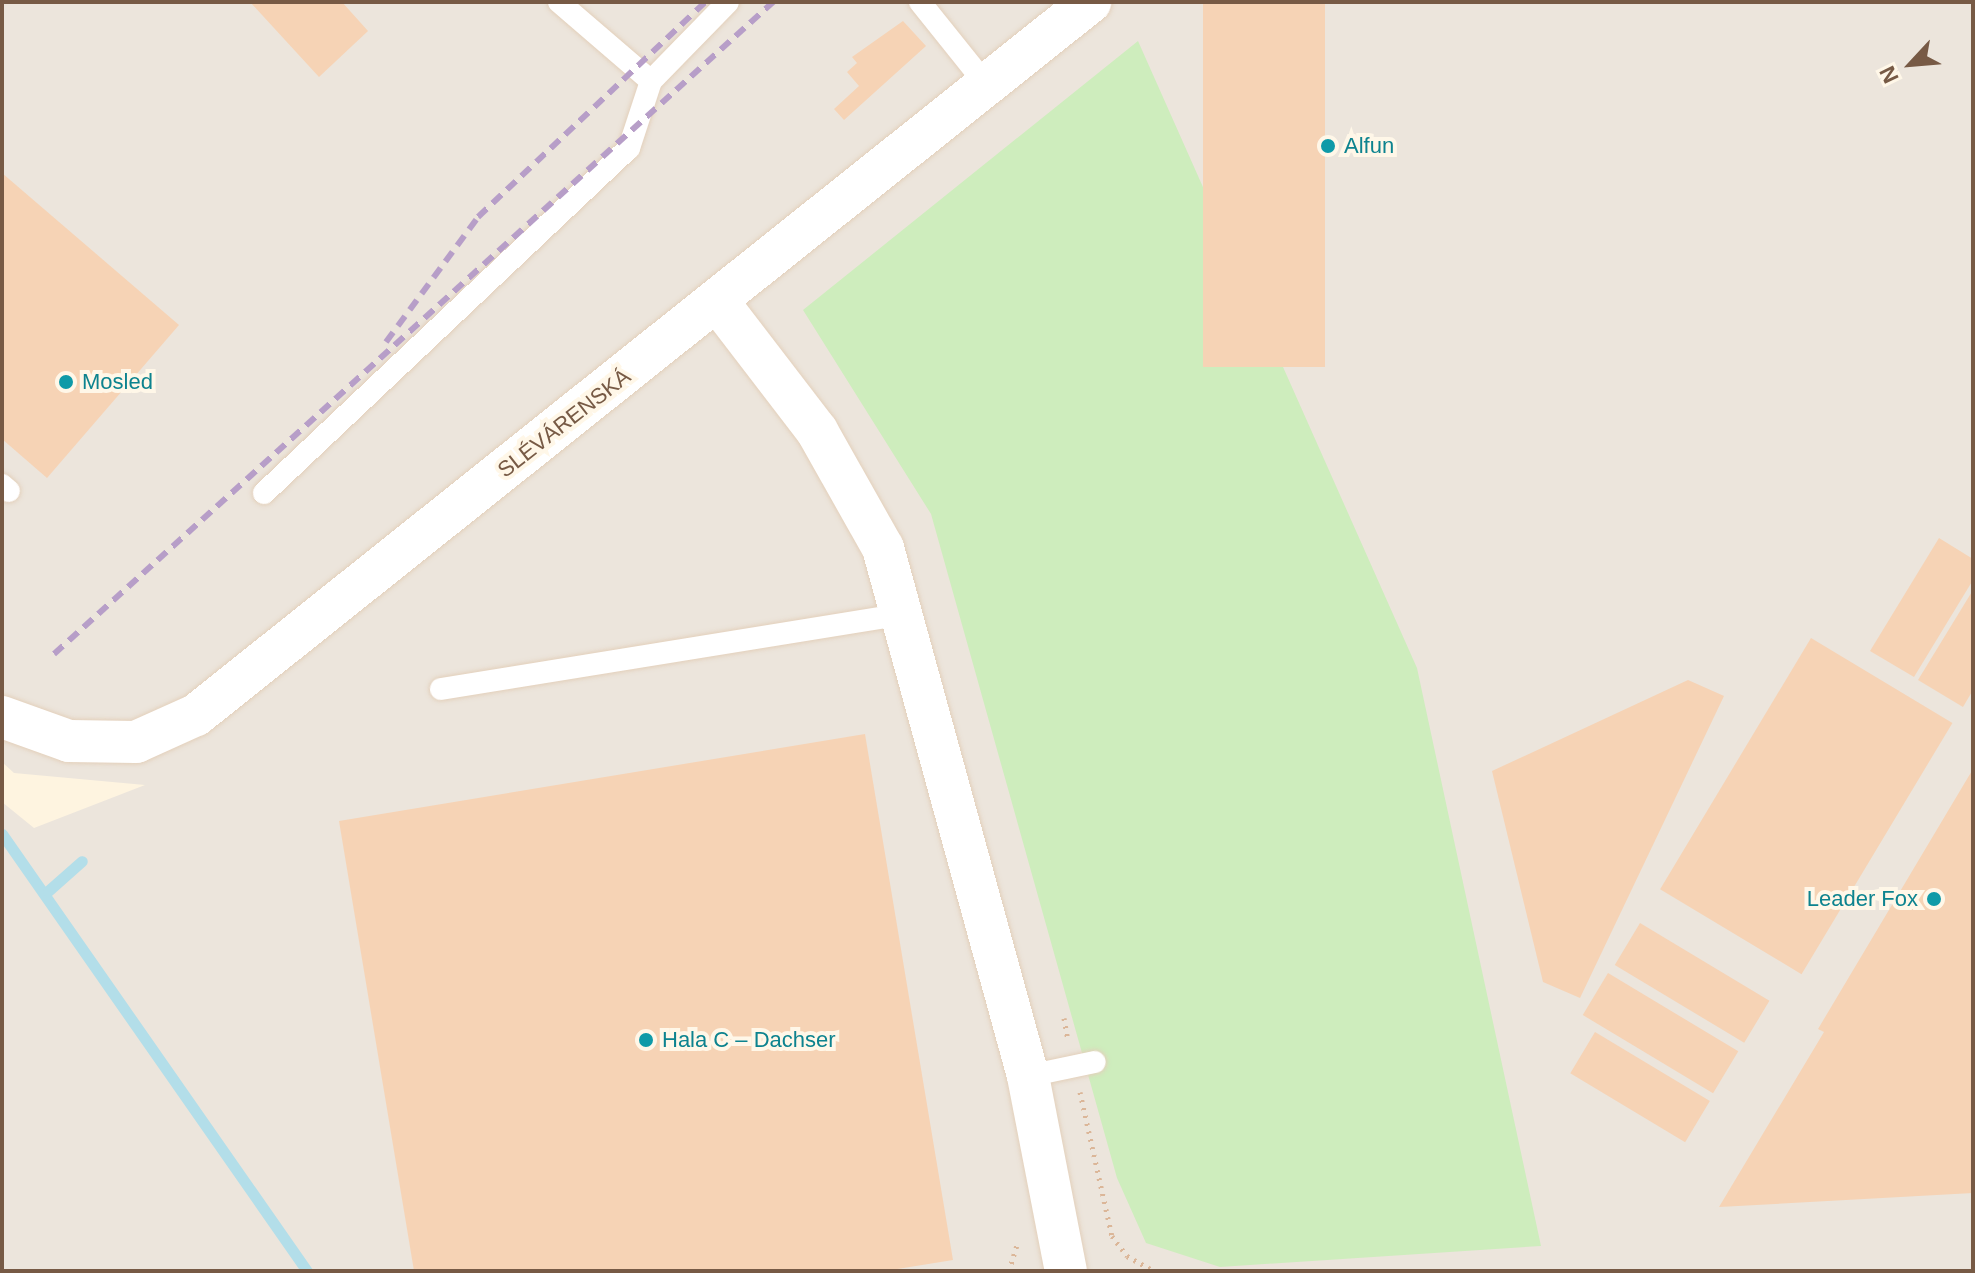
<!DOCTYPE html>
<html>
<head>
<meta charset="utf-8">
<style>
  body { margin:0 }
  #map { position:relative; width:1975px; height:1273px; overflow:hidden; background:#fef4e0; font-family:Arial,sans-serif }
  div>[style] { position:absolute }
  .industrial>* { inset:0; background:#ece5dc }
  .green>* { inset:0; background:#ceedbd }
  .stream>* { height:11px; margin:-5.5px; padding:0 5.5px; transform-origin:5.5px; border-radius:5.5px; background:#b3dee9 }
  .building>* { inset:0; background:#f6d3b5; transform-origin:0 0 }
  .path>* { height:5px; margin-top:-2.5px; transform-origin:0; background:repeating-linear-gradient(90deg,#dbb698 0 2px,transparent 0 8px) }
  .roads { filter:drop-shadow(0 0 2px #e3d0bb) drop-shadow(0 0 2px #e3d0bb) }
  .lane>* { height:22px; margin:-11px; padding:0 11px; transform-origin:11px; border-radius:11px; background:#fff }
  .street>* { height:42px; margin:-21px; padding:0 21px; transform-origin:21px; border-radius:21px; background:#fff }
  .rail>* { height:6px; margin-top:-3px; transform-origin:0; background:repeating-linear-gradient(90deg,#b79ec8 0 12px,transparent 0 20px) }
  .dots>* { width:22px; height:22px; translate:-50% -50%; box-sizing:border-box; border:4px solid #fff7e8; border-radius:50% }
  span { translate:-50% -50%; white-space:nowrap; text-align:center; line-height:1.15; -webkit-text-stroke:8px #fff7e8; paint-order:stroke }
  .culture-label { font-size:22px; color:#0d838f }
  .left { translate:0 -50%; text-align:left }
  .right { translate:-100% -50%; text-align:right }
  .street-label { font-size:22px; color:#775a45 }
  .frame { position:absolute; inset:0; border:4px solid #775a45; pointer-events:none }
  .north { position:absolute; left:1871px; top:24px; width:80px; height:80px; -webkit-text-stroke:6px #fff7e8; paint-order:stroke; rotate:244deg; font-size:22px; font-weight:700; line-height:32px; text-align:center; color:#775a45 }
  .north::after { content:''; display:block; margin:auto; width:28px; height:36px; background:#775a45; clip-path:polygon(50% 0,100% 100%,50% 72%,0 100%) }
</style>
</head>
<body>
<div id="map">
  <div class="industrial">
    <i style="clip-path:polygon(2px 2px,1973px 2px,1973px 1271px,2px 1271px,2px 802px,34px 828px,145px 785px,14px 773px,2px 762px)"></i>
  </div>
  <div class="green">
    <i style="clip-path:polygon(1138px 41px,1417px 668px,1541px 1246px,1220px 1267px,1146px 1243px,1117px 1178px,931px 514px,803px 310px)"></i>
  </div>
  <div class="stream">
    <i style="left:2px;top:834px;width:533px;rotate:55.09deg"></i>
    <i style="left:48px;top:891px;width:45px;rotate:-41.4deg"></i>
  </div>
  <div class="building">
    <i style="clip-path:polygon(250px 2px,342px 2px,368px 31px,319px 77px)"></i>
    <i style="left:1203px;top:2px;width:122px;height:365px"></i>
    <i style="clip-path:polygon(903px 21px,926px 46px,844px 120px,834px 109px,859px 86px,847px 72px,857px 63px,852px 57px)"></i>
    <i style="clip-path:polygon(2px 173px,179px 325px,47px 478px,2px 439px)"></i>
    <i style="clip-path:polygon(1939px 538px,1973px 559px,1973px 580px,1914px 677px,1870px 651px)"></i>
    <i style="clip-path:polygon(1973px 590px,1973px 690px,1963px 707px,1918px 680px)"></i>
    <i style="left:1811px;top:638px;width:165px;height:293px;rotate:31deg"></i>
    <i style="clip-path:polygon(1688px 680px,1724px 696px,1580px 998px,1543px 982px,1492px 771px)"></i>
    <i style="clip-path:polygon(865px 734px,953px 1260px,885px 1271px,414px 1271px,339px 821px)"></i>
    <i style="clip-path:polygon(1973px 769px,1973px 1193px,1719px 1207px,1824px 1032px,1818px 1029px)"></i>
    <i style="left:1640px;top:923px;width:151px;height:49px;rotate:31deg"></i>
    <i style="left:1608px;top:973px;width:152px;height:49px;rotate:31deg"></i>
    <i style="left:1595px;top:1032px;width:134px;height:48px;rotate:31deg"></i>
  </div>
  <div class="path">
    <i style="left:1064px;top:1018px;width:22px;rotate:80deg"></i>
    <i style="left:1080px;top:1092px;width:148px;rotate:77.5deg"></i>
    <i style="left:1112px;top:1236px;width:25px;rotate:53deg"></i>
    <i style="left:1127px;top:1256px;width:31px;rotate:29deg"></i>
    <i style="left:1009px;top:1271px;width:30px;rotate:-73deg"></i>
  </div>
  <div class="roads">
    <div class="lane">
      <i style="left:559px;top:2px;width:121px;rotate:40.7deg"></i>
      <i style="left:651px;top:81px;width:110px;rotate:-45.7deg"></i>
      <i style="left:920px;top:2px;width:110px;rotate:51.3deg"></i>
      <i style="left:2px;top:485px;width:9px;rotate:41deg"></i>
      <i style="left:264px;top:493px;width:502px;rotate:-43.39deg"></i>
      <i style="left:629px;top:148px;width:71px;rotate:-71.8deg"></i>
      <i style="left:441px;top:689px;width:470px;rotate:-9.2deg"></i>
      <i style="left:1028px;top:1076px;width:68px;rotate:-11.8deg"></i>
    </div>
    <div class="street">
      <i style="left:718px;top:302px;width:163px;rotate:52.5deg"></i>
      <i style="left:817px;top:431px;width:134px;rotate:60.6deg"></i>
      <i style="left:883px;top:548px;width:548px;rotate:74.64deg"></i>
      <i style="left:1028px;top:1076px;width:199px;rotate:79deg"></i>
      <i style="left:2px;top:717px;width:71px;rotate:19.7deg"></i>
      <i style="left:69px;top:741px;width:67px;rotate:0.9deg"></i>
      <i style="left:136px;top:742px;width:66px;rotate:-24.2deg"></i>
      <i style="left:196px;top:715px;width:1144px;rotate:-38.57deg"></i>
    </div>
  </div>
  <div class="rail">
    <i style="left:386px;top:342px;width:155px;rotate:-53.6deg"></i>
    <i style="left:478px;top:217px;width:313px;rotate:-43.4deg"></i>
    <i style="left:54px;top:654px;width:971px;rotate:-42.2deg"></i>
  </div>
  <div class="dots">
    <i style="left:1328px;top:146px;background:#0f9aa8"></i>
    <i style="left:66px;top:382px;background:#0f9aa8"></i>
    <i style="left:1934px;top:899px;background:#0f9aa8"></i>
    <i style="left:646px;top:1040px;background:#0f9aa8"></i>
  </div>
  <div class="culture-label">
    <span class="left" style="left:1344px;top:146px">Alfun</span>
    <span class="left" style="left:82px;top:382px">Mosled</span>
    <span class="right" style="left:1918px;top:899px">Leader Fox</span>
    <span class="left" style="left:662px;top:1040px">Hala C – Dachser</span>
  </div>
  <div class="street-label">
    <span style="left:564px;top:423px;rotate:-38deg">SLÉVÁRENSKÁ</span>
  </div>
  <div class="frame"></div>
  <div class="north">N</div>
</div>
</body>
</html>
